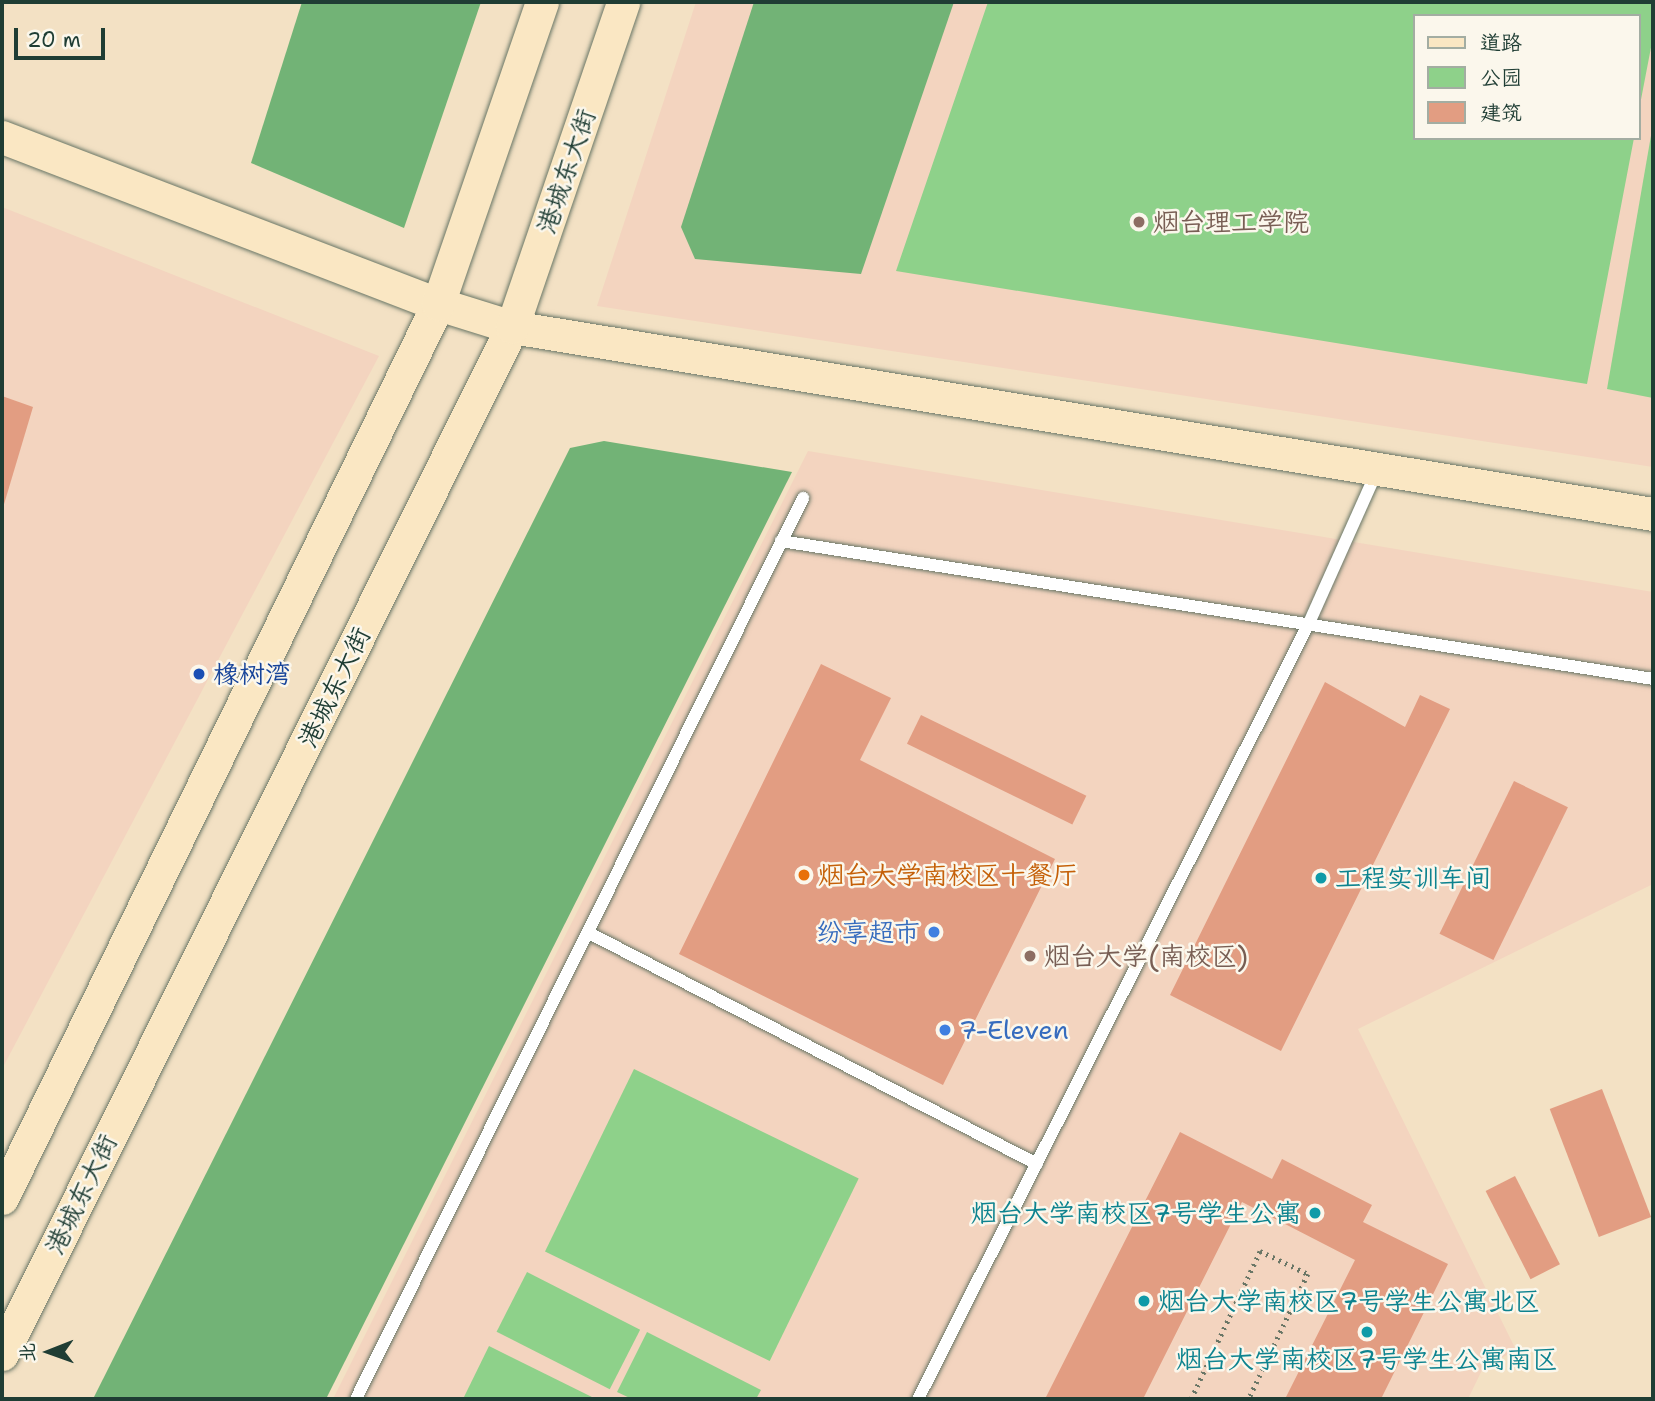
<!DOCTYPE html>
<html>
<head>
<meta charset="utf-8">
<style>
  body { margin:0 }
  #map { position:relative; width:1655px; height:1401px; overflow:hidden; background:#f3e1c4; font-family:"Shantell Sans","LXGW WenKai TC",sans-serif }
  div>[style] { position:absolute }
  .built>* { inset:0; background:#f3d4bf }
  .green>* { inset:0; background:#8ed18a; transform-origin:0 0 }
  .forest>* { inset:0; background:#72b376 }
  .building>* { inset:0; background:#e29d82; transform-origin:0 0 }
  .path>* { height:4.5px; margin-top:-2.25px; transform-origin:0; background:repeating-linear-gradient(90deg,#697666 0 2px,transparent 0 7px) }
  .roads { filter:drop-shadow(0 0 2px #697666) drop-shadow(0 0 2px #697666) }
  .lane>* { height:12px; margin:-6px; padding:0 6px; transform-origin:6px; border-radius:6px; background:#fff }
  .secondary>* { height:33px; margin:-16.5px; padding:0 16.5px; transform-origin:16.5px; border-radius:16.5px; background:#fae7c3 }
  .dots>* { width:19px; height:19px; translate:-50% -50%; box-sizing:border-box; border:4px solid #fbf7ec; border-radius:50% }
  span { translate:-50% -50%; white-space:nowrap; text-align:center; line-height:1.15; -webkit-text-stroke:5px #fbf7ec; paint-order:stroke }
  .street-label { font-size:26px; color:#1f3d34 }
  .education-label { font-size:26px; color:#785e54 }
  .left { translate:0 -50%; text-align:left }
  .transit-label { font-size:26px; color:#164399 }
  .food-label { font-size:26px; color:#c56008 }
  .culture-label { font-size:26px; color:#0d838f }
  .right { translate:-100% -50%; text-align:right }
  .shop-label { font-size:26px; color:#366cbe }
  .frame { position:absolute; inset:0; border:4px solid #1f3d34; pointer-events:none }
  .legend { position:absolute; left:1413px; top:14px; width:228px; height:126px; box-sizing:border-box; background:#fbf7ec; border:2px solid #a3ada2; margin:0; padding:9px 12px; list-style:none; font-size:21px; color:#1f3d34 }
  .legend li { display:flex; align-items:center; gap:14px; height:35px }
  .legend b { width:35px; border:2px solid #a3ada2 }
  .north { position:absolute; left:14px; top:1317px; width:70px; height:70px; -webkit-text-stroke:5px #fbf7ec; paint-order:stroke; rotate:269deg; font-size:19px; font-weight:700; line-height:28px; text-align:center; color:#1f3d34 }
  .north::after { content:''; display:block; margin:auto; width:24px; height:32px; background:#1f3d34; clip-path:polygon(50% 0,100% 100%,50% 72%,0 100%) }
  .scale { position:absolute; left:14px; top:28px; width:91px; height:32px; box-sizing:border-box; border:4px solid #1f3d34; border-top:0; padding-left:9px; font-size:21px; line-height:24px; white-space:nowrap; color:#1f3d34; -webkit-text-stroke:5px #fbf7ec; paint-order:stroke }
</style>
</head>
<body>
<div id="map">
  <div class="built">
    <i style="clip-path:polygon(evenodd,696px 2px,1653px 2px,1653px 467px,597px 306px,696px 2px,1415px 16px,1639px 16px,1639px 138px,1415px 138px,1415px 16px)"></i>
    <i style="clip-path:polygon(2px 207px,379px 356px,2px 1069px)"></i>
    <i style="clip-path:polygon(808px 451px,1653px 592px,1653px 884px,1358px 1029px,1516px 1350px,1483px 1368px,1468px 1399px,333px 1399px)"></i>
  </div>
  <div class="green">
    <i style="clip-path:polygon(988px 2px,1653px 2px,1653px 37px,1639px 110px,1639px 16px,1415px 16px,1415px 138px,1634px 138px,1587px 384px,896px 271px)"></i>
    <i style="clip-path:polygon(1653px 124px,1653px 398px,1607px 389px)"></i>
    <i style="left:634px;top:1069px;width:250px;height:203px;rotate:26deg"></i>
    <i style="left:527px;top:1272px;width:127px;height:67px;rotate:27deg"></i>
    <i style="clip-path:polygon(647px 1332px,761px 1390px,756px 1399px,632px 1399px,617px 1392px)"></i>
    <i style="clip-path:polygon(489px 1346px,596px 1399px,463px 1399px)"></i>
  </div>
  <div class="forest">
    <i style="clip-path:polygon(302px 2px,481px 2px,404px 228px,251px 163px)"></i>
    <i style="clip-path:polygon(754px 2px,954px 2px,861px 274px,695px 259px,681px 227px)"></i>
    <i style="clip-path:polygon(604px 441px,792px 472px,326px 1399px,93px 1399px,570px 448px)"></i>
  </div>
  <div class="building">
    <i style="clip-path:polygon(2px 396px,33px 407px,2px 511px)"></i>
    <i style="clip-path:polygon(821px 664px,891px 698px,860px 760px,1055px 859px,943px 1085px,679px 954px)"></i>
    <i style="clip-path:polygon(1325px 682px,1405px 727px,1420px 695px,1450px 709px,1281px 1051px,1170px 995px)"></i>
    <i style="left:921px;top:715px;width:184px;height:32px;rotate:26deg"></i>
    <i style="left:1514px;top:781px;width:60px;height:170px;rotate:26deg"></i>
    <i style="left:1602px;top:1089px;width:137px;height:56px;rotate:69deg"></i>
    <i style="clip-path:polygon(1180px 1132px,1272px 1179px,1282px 1159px,1372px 1205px,1363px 1222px,1448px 1264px,1381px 1399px,1285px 1399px,1355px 1260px,1242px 1202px,1143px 1399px,1045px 1399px)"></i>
    <i style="left:1515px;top:1176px;width:99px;height:33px;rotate:63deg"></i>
  </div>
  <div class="path">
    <i style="left:1191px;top:1399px;width:163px;rotate:-65deg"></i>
    <i style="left:1260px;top:1251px;width:53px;rotate:25.6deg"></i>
    <i style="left:1308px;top:1274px;width:138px;rotate:115.3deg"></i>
  </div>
  <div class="roads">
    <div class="lane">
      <i style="left:781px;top:541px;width:883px;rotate:8.99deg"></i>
      <i style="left:589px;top:933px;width:504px;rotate:27.28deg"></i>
      <i style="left:356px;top:1399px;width:1006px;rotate:-63.61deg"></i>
      <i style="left:918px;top:1399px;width:869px;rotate:-63.26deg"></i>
      <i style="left:1309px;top:623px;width:169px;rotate:-65.9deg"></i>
    </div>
    <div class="secondary">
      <i style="left:2px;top:137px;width:467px;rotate:21deg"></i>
      <i style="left:438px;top:304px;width:77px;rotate:17.3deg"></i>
      <i style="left:512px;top:327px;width:1156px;rotate:9.31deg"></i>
      <i style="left:2px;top:1198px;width:995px;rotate:-64deg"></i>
      <i style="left:438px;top:304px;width:319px;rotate:-71deg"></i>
      <i style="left:2px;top:1354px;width:1147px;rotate:-63.59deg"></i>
      <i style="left:512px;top:327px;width:343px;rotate:-71.1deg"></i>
    </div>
  </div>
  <div class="dots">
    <i style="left:1139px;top:222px;background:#8d6e63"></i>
    <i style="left:199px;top:674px;background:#1a4fb4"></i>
    <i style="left:804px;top:875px;background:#e8710a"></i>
    <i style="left:1321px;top:878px;background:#0f9aa8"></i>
    <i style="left:934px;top:932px;background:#3f7fe0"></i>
    <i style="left:1030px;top:956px;background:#8d6e63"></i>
    <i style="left:945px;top:1030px;background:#3f7fe0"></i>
    <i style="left:1315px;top:1213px;background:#0f9aa8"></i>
    <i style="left:1144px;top:1301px;background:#0f9aa8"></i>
    <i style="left:1367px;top:1332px;background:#0f9aa8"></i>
  </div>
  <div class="street-label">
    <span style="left:566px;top:171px;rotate:-71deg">港城东大街</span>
    <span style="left:334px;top:687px;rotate:-64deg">港城东大街</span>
    <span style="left:81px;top:1194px;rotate:-64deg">港城东大街</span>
  </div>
  <div class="education-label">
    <span class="left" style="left:1153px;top:222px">烟台理工学院</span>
    <span class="left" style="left:1044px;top:956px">烟台大学(南校区)</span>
  </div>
  <div class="transit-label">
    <span class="left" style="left:213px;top:674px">橡树湾</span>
  </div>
  <div class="food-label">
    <span class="left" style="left:818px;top:875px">烟台大学南校区十餐厅</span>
  </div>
  <div class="culture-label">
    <span class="left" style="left:1335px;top:878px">工程实训车间</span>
    <span class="right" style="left:1301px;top:1213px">烟台大学南校区7号学生公寓</span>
    <span class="left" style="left:1158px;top:1301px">烟台大学南校区7号学生公寓北区</span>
    <span style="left:1367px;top:1359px">烟台大学南校区7号学生公寓南区</span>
  </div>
  <div class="shop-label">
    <span class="right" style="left:920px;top:932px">纷享超市</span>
    <span class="left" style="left:959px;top:1030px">7-Eleven</span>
  </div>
  <div class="frame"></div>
  <ul class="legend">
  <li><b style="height:9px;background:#fae7c3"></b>道路</li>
  <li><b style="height:19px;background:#8ed18a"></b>公园</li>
  <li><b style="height:19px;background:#e29d82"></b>建筑</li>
  </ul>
  <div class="north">北</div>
  <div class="scale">20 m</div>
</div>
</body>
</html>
